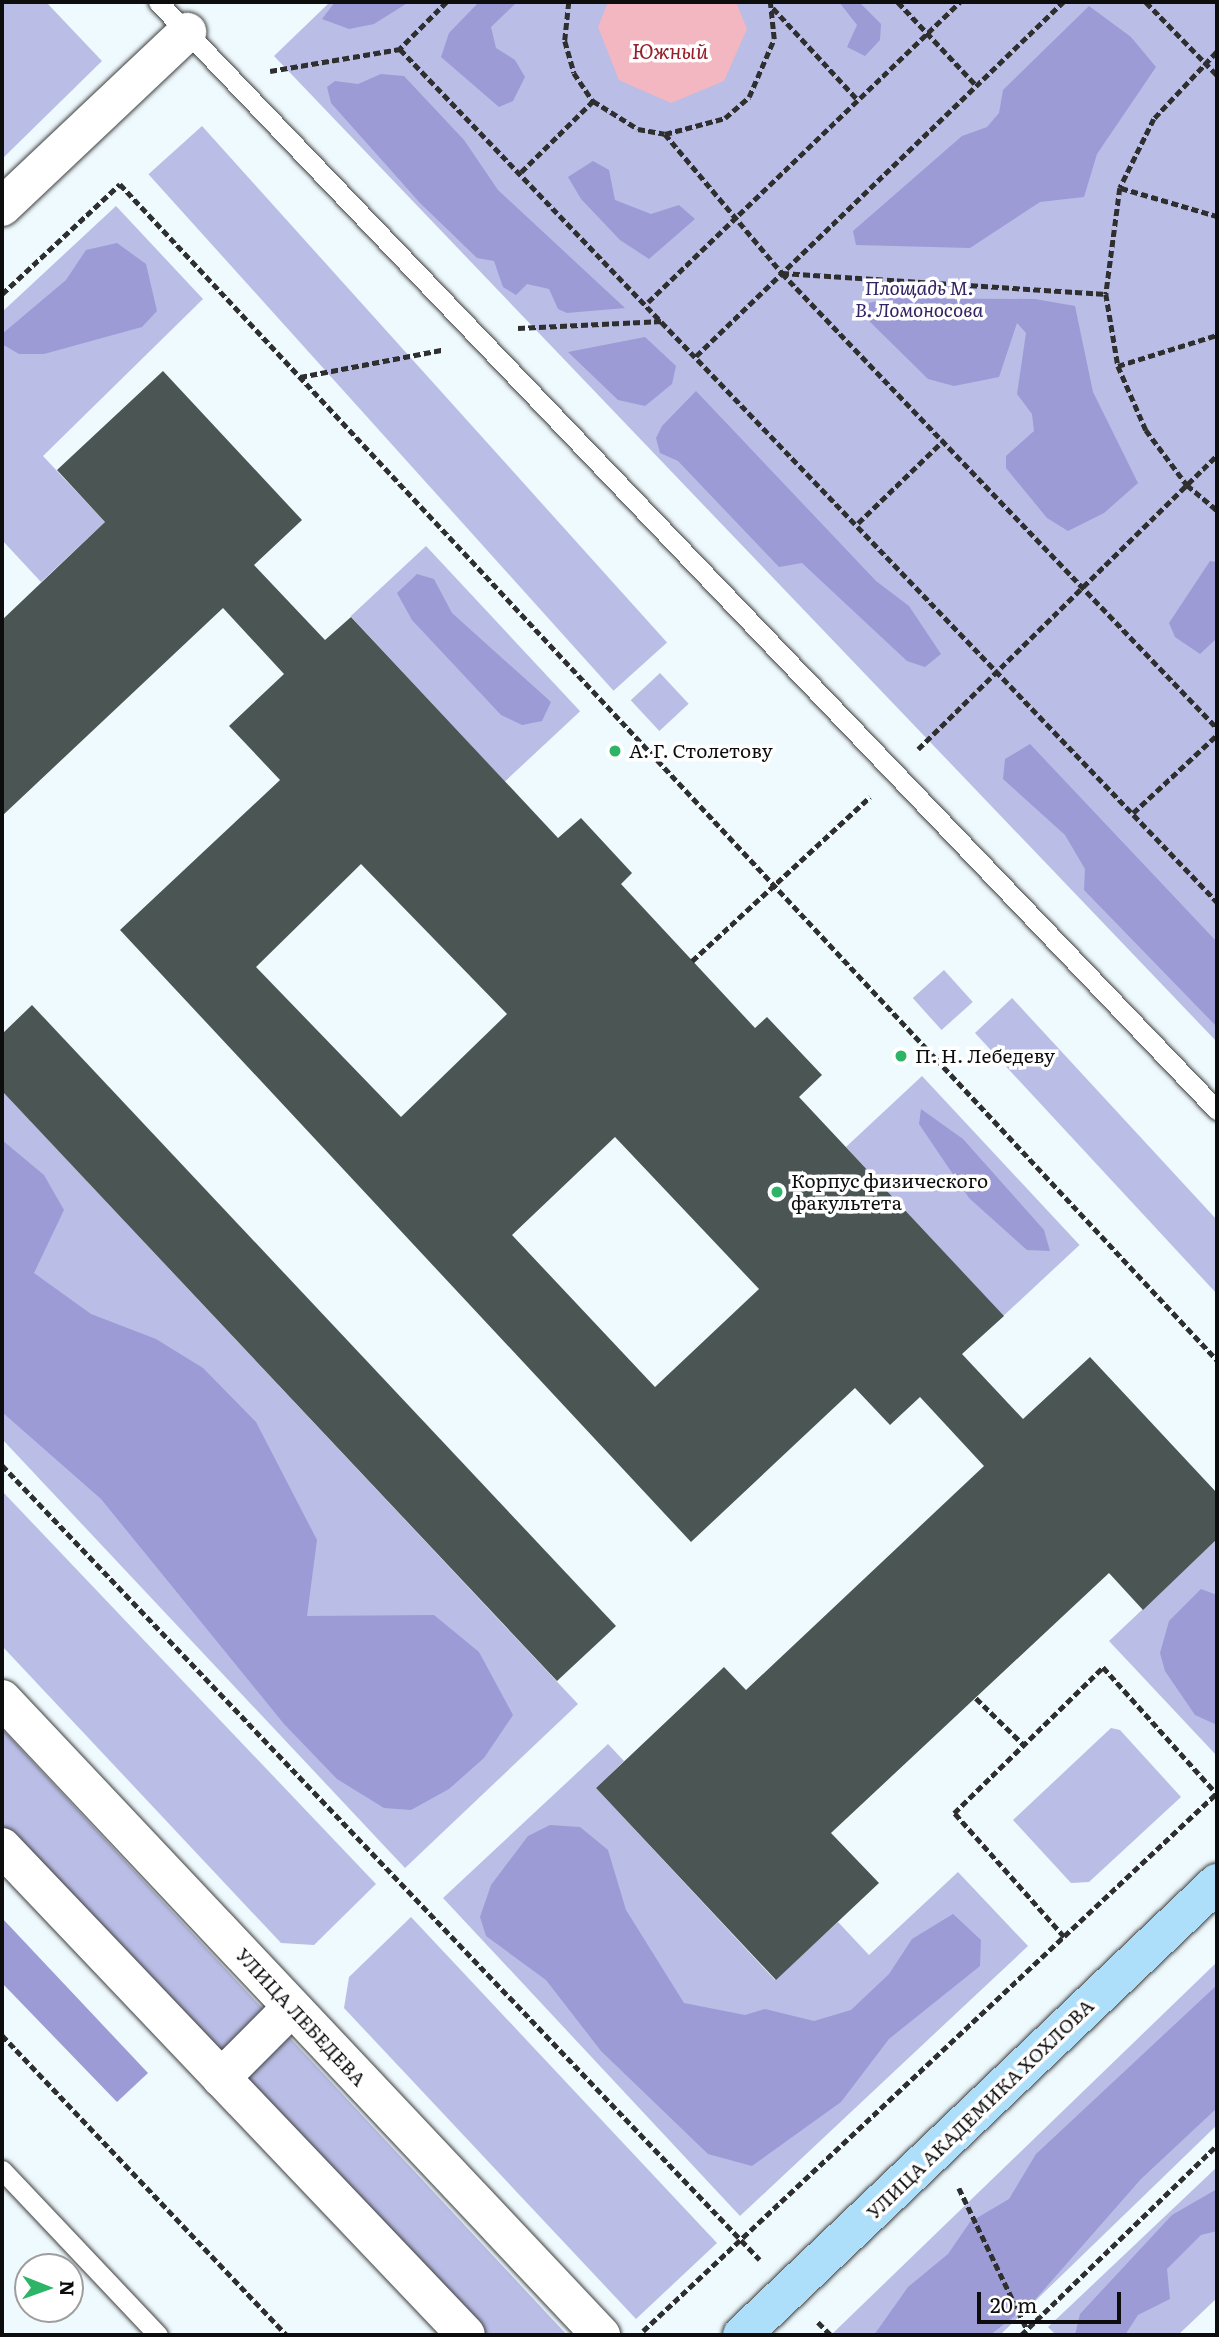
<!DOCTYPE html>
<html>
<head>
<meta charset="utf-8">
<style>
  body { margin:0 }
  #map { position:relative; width:1219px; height:2337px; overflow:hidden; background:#effafe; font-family:Literata,serif }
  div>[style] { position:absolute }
  .green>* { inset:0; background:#babde6; transform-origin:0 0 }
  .forest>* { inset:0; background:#9c9bd6 }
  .water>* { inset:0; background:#f2b7c0 }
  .building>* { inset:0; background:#4a5554 }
  .path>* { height:4.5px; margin-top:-2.25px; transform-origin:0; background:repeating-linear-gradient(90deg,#2f2f2f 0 7px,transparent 0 10.5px) }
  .roads { filter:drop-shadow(0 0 2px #404040) drop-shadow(0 0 2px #404040) }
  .lane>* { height:19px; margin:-9.5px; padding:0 9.5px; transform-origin:9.5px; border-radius:9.5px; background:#fff }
  .street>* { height:38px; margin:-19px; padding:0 19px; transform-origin:19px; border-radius:19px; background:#fff }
  .secondary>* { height:38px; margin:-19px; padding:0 19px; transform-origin:19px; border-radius:19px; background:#aedffa }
  .dots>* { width:19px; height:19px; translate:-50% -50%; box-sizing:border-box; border:4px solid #fff; border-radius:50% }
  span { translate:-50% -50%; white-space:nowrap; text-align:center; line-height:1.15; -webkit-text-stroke:7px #fff; paint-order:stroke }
  .park-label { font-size:19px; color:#322261; font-style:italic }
  .poi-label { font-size:19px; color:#0d0d0d }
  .left { translate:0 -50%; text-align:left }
  .street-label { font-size:19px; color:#0d0d0d }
  .water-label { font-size:21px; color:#971f2b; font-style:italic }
  .frame { position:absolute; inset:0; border:4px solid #0d0d0d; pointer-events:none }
  .north { position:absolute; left:14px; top:2253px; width:70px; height:70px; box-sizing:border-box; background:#fff; border:2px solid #9e9e9e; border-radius:50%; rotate:91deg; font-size:19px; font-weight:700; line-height:28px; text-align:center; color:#0d0d0d }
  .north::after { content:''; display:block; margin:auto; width:24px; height:32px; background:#2eb466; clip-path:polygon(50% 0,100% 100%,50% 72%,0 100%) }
  .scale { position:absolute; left:977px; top:2292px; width:144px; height:32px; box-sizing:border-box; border:4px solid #0d0d0d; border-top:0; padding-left:9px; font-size:21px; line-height:24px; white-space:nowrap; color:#0d0d0d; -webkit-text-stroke:5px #fff; paint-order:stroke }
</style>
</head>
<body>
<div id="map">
  <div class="green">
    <i style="clip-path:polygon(2px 2px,46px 2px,102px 61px,2px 159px)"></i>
    <i style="clip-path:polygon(330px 2px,1217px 2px,1217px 1042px,274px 56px)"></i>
    <i style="left:202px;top:126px;width:695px;height:72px;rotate:48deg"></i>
    <i style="clip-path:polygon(116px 206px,203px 299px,43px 456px,105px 522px,41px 582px,2px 540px,2px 312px)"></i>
    <i style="left:426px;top:546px;width:226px;height:103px;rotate:47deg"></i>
    <i style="left:660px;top:673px;width:42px;height:40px;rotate:47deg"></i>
    <i style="left:944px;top:970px;width:43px;height:42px;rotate:48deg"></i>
    <i style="clip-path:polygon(1012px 998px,1217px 1220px,1217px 1294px,975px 1033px)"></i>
    <i style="left:922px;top:1076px;width:231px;height:104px;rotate:47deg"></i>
    <i style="clip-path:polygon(2px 1091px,578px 1704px,405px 1868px,2px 1439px)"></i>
    <i style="clip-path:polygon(2px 1491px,376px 1884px,314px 1945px,281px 1943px,2px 1646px)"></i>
    <i style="clip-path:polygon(1217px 1539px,1217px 1756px,1109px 1641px)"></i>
    <i style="clip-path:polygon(1111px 1728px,1120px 1730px,1181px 1797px,1089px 1882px,1071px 1883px,1013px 1820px)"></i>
    <i style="left:2px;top:1729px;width:835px;height:65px;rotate:47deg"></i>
    <i style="clip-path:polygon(608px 1744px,624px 1761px,596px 1788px,775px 1980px,838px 1922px,869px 1955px,958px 1872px,1028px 1946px,740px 2216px,443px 1898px)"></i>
    <i style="clip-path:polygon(411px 1917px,717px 2243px,636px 2319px,344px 2008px,349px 1977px)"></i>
    <i style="clip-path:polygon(1217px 1962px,1217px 2125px,1000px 2335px,831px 2335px)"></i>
    <i style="clip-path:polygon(1217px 2167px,1217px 2298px,1178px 2335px,1056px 2335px,1048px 2327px)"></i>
  </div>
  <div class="forest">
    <i style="clip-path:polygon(335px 2px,409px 2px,374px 24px,349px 29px,322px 19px)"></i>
    <i style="clip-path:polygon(479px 2px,517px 2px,491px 27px,496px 48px,515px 60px,525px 77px,513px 101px,499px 107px,441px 57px,449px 33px)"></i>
    <i style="clip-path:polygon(839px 2px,859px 2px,881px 24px,880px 40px,865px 56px,847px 47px,857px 25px)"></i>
    <i style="clip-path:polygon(1089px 6px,1131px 37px,1156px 67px,1097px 154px,1084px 197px,1040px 202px,970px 248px,856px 245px,853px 231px,962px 136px,987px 127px,999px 113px,1003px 90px)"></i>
    <i style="clip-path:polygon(381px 74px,404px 76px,464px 140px,498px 190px,625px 308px,567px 313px,558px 309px,549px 289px,527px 284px,516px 295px,503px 287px,494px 261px,477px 258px,420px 203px,331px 103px,327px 87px,335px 81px,358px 84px)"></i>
    <i style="clip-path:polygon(593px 161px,609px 170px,615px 200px,651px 214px,679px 205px,695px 219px,649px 259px,620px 240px,581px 199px,568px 177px)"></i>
    <i style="clip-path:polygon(117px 243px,146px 264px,157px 311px,142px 327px,44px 354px,19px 354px,2px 344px,2px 334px,66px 280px,86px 250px)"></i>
    <i style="clip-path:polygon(890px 298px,1035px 299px,1075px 306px,1093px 392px,1138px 483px,1104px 513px,1068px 531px,1047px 518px,1006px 468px,1006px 456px,1034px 431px,1032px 414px,1017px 394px,1026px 333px,1017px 323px,999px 377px,954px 386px,928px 379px,863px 315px,869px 303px)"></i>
    <i style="clip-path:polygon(645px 337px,676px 366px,672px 384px,645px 406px,618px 400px,568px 352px)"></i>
    <i style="clip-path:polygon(696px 391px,876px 581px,909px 606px,941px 654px,925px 667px,907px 661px,802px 563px,779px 567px,678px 461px,660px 453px,656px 438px,662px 426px)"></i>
    <i style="clip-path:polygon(1210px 561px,1217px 562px,1217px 638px,1200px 654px,1175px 637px,1169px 623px)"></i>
    <i style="clip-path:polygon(417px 574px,434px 579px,452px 613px,551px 702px,542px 721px,522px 725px,501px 715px,412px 620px,397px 593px)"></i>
    <i style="clip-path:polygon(1030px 744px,1217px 942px,1217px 1027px,1084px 890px,1085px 869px,1065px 835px,1003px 779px,1005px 759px)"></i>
    <i style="clip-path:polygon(921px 1109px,963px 1139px,1044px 1230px,1050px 1251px,1027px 1250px,969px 1198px,919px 1124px)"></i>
    <i style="clip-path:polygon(2px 1140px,44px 1175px,64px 1210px,34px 1273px,91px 1314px,156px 1339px,203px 1368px,256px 1422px,317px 1540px,307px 1616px,434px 1615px,479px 1652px,513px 1715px,484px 1758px,449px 1789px,411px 1810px,384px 1808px,337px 1779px,284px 1724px,101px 1499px,2px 1412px)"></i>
    <i style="clip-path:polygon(1201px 1589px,1217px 1595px,1217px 1725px,1195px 1715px,1165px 1671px,1160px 1653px,1169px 1621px)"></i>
    <i style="clip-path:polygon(550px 1825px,580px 1827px,608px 1850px,626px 1910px,684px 2003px,745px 2015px,765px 2009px,814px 2021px,851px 2010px,889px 1974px,912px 1939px,953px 1914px,981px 1940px,980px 1966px,889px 2039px,841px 2102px,752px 2166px,708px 2154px,601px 2051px,546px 1980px,486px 1936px,480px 1917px,491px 1885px,528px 1836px)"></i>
    <i style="clip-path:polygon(2px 1918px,148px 2073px,117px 2102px,2px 1983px)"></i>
    <i style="clip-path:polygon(1217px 1985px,1217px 2108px,1141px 2179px,1033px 2302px,990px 2335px,874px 2335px,908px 2287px,948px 2254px,970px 2222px,1009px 2199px,1036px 2154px)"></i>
    <i style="clip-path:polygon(1217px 2189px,1217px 2231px,1201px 2235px,1167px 2269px,1170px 2299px,1138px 2315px,1125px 2335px,1075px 2335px,1080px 2314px,1172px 2215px)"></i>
  </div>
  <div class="water">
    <i style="clip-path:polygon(608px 2px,736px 2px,747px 29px,724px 81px,671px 103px,619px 80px,598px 27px)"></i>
  </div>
  <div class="building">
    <i style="clip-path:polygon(evenodd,163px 371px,302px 520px,254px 565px,325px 640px,351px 617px,558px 838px,581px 818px,632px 873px,621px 884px,755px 1028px,767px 1017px,822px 1075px,799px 1097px,1004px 1316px,962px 1354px,1023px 1419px,1090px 1357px,1217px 1493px,1217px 1539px,1143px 1610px,1109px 1573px,831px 1833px,879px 1883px,776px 1980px,596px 1788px,724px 1667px,746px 1690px,984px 1466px,920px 1397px,890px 1425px,855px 1388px,691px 1542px,120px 930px,280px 780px,229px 726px,284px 674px,223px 608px,2px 816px,2px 620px,105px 522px,57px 470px,163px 371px,361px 864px,507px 1014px,401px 1117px,256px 967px,361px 864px,163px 371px,615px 1137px,759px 1289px,655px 1387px,512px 1235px,615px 1137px)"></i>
    <i style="clip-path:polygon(32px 1005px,616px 1626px,557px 1681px,2px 1091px,2px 1034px)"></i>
  </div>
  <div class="path">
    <i style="left:447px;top:2px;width:66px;rotate:135deg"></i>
    <i style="left:400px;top:49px;width:1181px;rotate:46.23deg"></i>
    <i style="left:569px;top:2px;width:39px;rotate:96deg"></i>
    <i style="left:565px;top:41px;width:33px;rotate:74deg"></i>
    <i style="left:574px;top:73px;width:34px;rotate:56deg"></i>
    <i style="left:593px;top:101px;width:53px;rotate:31.9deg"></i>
    <i style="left:638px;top:129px;width:27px;rotate:10deg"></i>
    <i style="left:665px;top:134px;width:62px;rotate:-14.9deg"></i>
    <i style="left:725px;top:118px;width:32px;rotate:-41deg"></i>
    <i style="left:749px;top:97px;width:63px;rotate:-66.7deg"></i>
    <i style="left:774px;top:39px;width:37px;rotate:-96deg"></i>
    <i style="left:898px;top:2px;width:114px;rotate:46.8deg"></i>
    <i style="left:1146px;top:2px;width:102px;rotate:45.8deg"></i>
    <i style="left:773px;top:8px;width:125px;rotate:47.3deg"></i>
    <i style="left:1217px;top:52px;width:92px;rotate:133.2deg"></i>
    <i style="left:1154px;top:119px;width:77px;rotate:116.2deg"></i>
    <i style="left:1120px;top:188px;width:107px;rotate:97.5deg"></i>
    <i style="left:1106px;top:294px;width:73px;rotate:80.5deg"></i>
    <i style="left:1118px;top:366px;width:70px;rotate:66.4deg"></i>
    <i style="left:1146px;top:430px;width:69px;rotate:53.3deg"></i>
    <i style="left:1187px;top:485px;width:39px;rotate:40deg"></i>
    <i style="left:270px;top:71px;width:132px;rotate:-9.6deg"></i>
    <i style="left:665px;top:134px;width:182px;rotate:49.9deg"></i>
    <i style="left:782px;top:273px;width:629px;rotate:46.29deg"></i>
    <i style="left:521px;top:172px;width:101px;rotate:-44.6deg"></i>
    <i style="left:1121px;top:188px;width:100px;rotate:16.3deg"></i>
    <i style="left:782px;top:273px;width:325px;rotate:3.7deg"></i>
    <i style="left:2px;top:294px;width:161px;rotate:-43deg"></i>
    <i style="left:120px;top:184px;width:1608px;rotate:46.99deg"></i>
    <i style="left:648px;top:302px;width:433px;rotate:-43.9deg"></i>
    <i style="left:518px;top:328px;width:145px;rotate:-2.8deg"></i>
    <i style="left:696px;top:356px;width:510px;rotate:-43.97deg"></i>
    <i style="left:1118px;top:366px;width:104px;rotate:-17.4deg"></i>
    <i style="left:300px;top:377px;width:145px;rotate:-10.8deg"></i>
    <i style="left:858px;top:523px;width:120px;rotate:-44deg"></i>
    <i style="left:918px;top:749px;width:419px;rotate:-44.5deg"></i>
    <i style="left:1133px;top:813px;width:115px;rotate:-42.9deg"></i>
    <i style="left:692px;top:961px;width:242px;rotate:-42.7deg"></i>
    <i style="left:2px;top:1465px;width:1098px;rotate:46.36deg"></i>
    <i style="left:976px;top:1698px;width:66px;rotate:44.4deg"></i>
    <i style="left:1064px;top:1937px;width:166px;rotate:-131.6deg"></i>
    <i style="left:954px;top:1813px;width:209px;rotate:-44.4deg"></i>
    <i style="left:1103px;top:1667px;width:171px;rotate:48.1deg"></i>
    <i style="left:2px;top:2035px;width:414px;rotate:46.5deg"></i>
    <i style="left:959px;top:2188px;width:157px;rotate:64.3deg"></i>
    <i style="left:818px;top:2322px;width:18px;rotate:45deg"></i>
    <i style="left:643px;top:2331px;width:787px;rotate:-43.15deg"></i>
    <i style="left:1021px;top:2335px;width:273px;rotate:-44.1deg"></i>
  </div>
  <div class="roads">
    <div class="lane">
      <i style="left:158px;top:2px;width:1533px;rotate:46.3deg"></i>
      <i style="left:2px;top:2170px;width:227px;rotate:46.6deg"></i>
    </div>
    <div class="street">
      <i style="left:2px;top:207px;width:255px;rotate:-43.4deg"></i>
      <i style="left:2px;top:1699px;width:874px;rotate:46.72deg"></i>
      <i style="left:2px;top:1847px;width:673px;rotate:46.44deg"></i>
      <i style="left:221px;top:2078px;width:100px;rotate:-45deg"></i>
    </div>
    <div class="secondary">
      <i style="left:742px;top:2335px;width:656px;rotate:-43.58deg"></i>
    </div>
  </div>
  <div class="dots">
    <i style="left:615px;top:751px;background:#2eb466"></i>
    <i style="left:901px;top:1056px;background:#2eb466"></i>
    <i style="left:777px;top:1192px;background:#2eb466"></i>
  </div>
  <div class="park-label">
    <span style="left:919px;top:299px">Площадь М.<br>В. Ломоносова</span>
  </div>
  <div class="poi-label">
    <span class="left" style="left:629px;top:751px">А. Г. Столетову</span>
    <span class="left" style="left:915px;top:1056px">П. Н. Лебедеву</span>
    <span class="left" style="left:791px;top:1192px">Корпус физического<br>факультета</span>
  </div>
  <div class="street-label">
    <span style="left:301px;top:2017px;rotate:47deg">УЛИЦА ЛЕБЕДЕВА</span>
    <span style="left:980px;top:2109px;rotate:-44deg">УЛИЦА АКАДЕМИКА ХОХЛОВА</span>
  </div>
  <div class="water-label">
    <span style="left:670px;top:50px">Южный</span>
  </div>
  <div class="frame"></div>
  <div class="north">N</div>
  <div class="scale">20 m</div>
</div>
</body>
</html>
